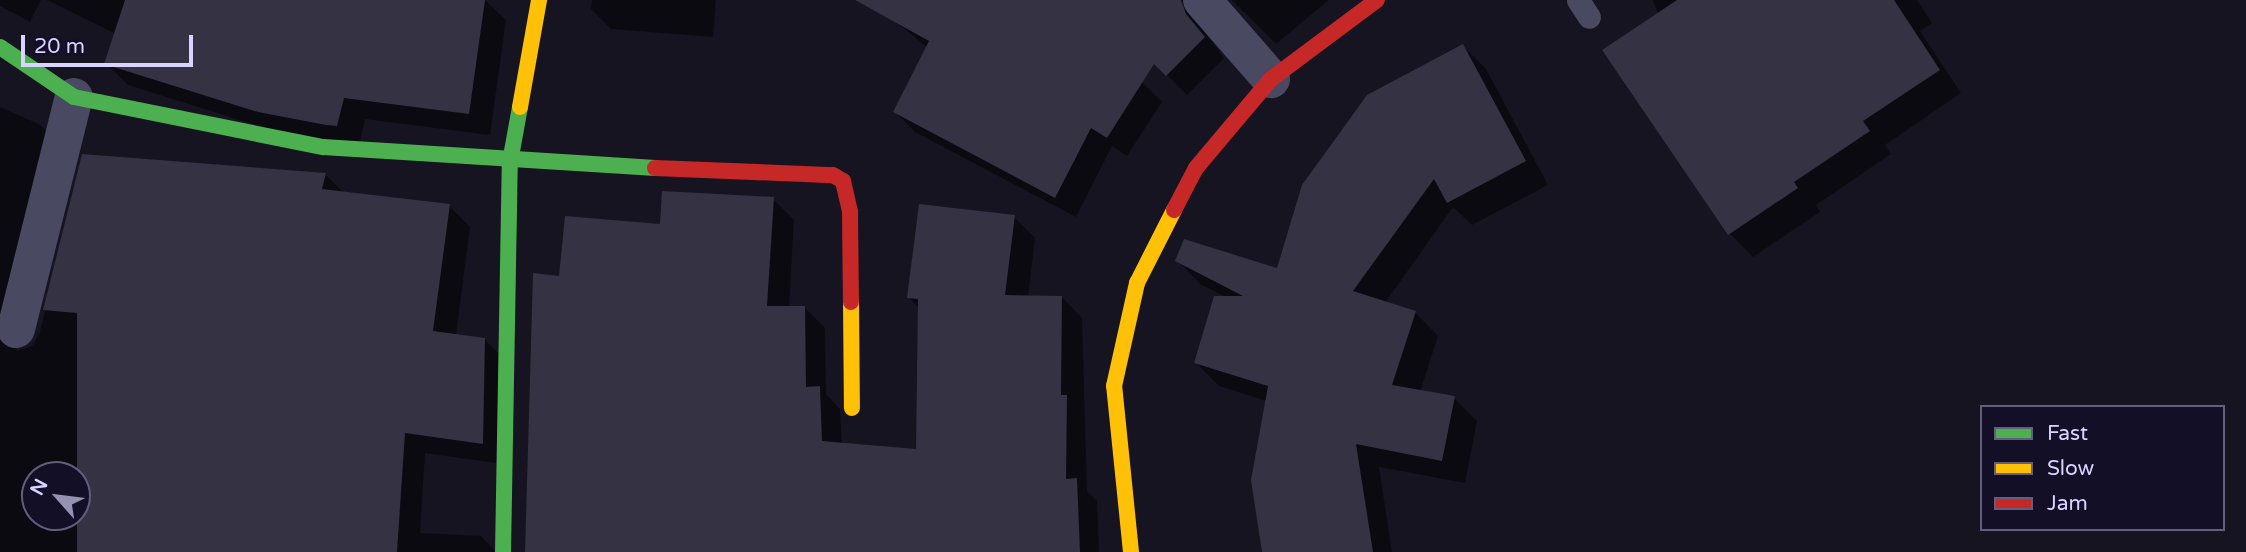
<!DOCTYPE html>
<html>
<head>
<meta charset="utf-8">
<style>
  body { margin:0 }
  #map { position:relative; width:2246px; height:552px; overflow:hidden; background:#161421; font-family:"Varela Round",sans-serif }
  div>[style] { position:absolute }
  .shadow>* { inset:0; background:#0007 }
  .building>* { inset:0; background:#343243 }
  .lane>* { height:23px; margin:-11.5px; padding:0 11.5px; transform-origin:11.5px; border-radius:11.5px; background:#4a4962 }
  .street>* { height:38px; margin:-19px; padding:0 19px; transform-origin:19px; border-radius:19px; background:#4a4962 }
  .fast>* { height:16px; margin:-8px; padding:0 8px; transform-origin:8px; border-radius:8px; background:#4caf50 }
  .slow>* { height:16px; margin:-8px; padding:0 8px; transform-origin:8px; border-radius:8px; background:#ffc107 }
  .jam>* { height:16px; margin:-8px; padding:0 8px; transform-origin:8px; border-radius:8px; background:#c62828 }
  span { translate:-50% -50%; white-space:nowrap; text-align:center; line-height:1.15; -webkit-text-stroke:7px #130f26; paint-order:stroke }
  .legend { position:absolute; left:1980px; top:405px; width:245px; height:126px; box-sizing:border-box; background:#130f26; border:2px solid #625e7d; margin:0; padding:9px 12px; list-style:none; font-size:21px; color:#d9d4ff }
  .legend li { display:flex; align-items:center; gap:14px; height:35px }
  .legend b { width:35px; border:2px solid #625e7d }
  .north { position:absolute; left:21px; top:461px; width:70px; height:70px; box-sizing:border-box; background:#130f26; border:2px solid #625e7d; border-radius:50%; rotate:298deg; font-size:19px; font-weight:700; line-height:28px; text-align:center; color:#d9d4ff }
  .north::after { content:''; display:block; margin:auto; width:24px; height:32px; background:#9591b1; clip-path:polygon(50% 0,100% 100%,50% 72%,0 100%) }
  .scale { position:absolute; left:21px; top:35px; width:172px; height:32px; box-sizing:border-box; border:4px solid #d9d4ff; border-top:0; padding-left:9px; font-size:21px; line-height:24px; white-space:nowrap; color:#d9d4ff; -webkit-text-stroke:5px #130f26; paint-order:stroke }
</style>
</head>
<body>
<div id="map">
  <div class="shadow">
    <i style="clip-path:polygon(0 0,41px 0,30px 22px,0 6px)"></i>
    <i style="clip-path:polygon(47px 0,485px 0,506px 20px,490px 135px,365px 119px,359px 147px,281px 133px,128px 85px,106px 63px,116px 34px)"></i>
    <i style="clip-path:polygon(592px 0,716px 0,713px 37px,611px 29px,591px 9px)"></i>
    <i style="clip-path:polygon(901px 0,992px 0,1142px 82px,1162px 102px,1127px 156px,1112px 146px,1076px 217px,915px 132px,895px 112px,928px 48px,891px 18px)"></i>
    <i style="clip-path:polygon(1092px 0,1225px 0,1200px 26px,1224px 58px,1187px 95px)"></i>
    <i style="clip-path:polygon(1232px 0,1329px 0,1276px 44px)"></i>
    <i style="clip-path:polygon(1653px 0,1917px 0,1932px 23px,1920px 31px,1961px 93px,1885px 145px,1891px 154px,1816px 205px,1820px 212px,1753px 257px,1730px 234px,1605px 51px,1658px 15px)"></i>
    <i style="clip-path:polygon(1463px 46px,1486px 69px,1548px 185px,1472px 225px,1453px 207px,1385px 303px,1415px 312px,1438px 336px,1420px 392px,1454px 398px,1477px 421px,1465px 483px,1379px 467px,1392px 552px,1263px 552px,1267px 401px,1219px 386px,1196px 363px,1228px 298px,1200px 284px,1177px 260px,1279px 270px)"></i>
    <i style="clip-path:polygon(evenodd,0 107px,39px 124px,60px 145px,16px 351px,32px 346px,39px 335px,84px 156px,325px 174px,344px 193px,449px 206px,470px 227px,456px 336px,484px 339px,505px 360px,503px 464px,425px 453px,420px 533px,481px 536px,496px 552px,0 552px,0 107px,35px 475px,77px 475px,77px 517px,35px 517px,35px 475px)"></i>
    <i style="clip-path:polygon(773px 199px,794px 220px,789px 308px,804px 307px,825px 328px,826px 394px,840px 409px,842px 444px,918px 451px,920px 309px,908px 297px,1014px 217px,1035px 238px,1028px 297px,1062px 297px,1082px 318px,1087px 491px,1097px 501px,1099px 552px,527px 552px,561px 277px,662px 226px)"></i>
  </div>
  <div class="building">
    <i style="clip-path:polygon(125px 0,485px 0,469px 114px,344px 98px,337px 126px,326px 125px,258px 112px,104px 64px)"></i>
    <i style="clip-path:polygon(855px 0,1181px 0,1186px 14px,1205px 37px,1166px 76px,1154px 64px,1107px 138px,1091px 128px,1055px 198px,893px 112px,929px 41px)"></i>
    <i style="clip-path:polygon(1677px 0,1894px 0,1940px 70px,1863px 121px,1870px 131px,1794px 182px,1798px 188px,1728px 235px,1602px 50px)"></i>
    <i style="clip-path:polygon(1463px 44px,1526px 161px,1447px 203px,1434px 179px,1353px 291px,1416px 311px,1392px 385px,1455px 396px,1442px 461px,1356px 444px,1373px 552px,1262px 552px,1251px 480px,1268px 386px,1194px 363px,1214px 296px,1243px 296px,1175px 261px,1184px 239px,1277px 268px,1302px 185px,1367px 95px)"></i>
    <i style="clip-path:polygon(82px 154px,326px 173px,322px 189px,450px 204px,433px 331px,485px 338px,483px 444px,405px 433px,397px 552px,77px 552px,77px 313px,43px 310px)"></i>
    <i style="clip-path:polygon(662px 191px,774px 197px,767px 306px,805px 306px,806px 387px,820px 386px,822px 441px,916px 449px,918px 299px,907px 298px,919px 204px,1015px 215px,1005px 295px,1062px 296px,1061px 395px,1067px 395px,1066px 479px,1077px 478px,1080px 552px,525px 552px,533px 273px,559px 276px,565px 216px,660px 224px)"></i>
  </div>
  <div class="lane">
    <i style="left:1578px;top:0;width:20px;rotate:57deg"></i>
  </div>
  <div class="street">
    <i style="left:1202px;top:0;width:105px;rotate:48.9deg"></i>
    <i style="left:16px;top:329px;width:239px;rotate:-76deg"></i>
  </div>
  <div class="fast">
    <i style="left:0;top:47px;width:89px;rotate:34deg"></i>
    <i style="left:74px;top:97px;width:254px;rotate:11.4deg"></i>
    <i style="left:323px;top:147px;width:333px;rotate:3.6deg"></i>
    <i style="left:503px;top:552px;width:390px;rotate:-89deg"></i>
    <i style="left:510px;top:162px;width:56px;rotate:-79.7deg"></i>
  </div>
  <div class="slow">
    <i style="left:520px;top:107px;width:109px;rotate:-79.9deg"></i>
    <i style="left:851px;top:302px;width:106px;rotate:89.5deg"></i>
    <i style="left:1131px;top:552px;width:167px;rotate:-95.8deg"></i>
    <i style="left:1114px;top:386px;width:106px;rotate:-77.4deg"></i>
    <i style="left:1137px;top:283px;width:82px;rotate:-63.1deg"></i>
  </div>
  <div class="jam">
    <i style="left:655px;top:168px;width:178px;rotate:2.3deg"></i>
    <i style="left:833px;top:175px;width:12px;rotate:31deg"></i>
    <i style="left:843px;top:181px;width:32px;rotate:77deg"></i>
    <i style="left:850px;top:212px;width:90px;rotate:89.4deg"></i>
    <i style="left:1174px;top:210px;width:47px;rotate:-62.4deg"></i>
    <i style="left:1196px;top:168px;width:116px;rotate:-49.9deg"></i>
    <i style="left:1271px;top:79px;width:132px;rotate:-36.7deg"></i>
  </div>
  <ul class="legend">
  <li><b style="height:9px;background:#4caf50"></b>Fast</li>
  <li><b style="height:9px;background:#ffc107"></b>Slow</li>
  <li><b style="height:9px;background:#c62828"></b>Jam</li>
  </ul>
  <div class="north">N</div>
  <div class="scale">20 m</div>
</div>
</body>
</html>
